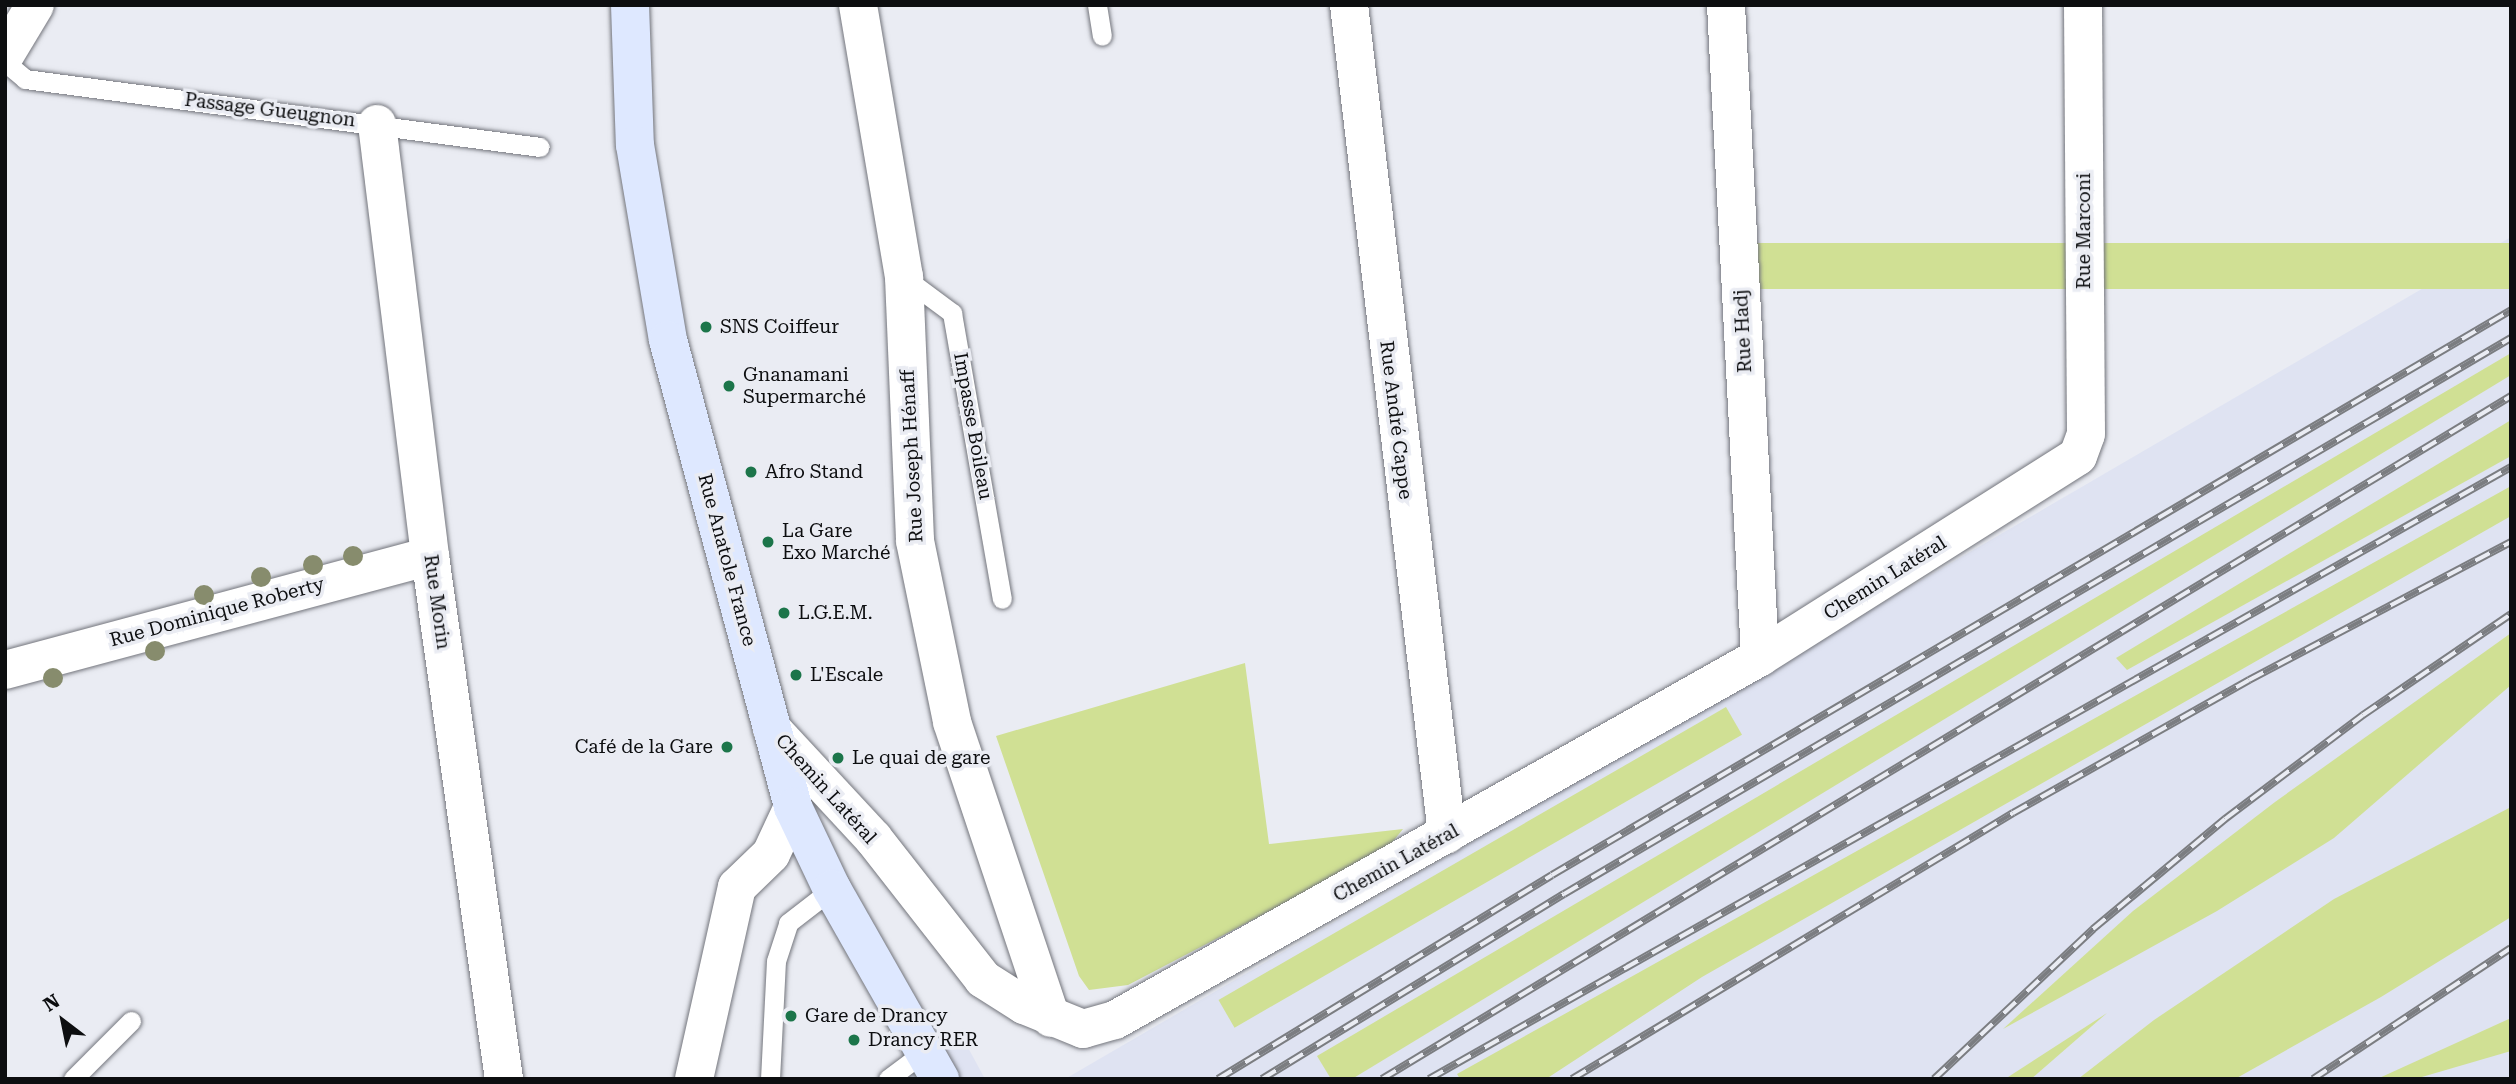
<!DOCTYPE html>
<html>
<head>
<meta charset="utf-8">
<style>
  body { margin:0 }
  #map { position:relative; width:2516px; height:1084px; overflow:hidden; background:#eaecf3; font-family:"Roboto Serif",serif }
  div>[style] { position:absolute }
  .built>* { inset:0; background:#dfe3f2 }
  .green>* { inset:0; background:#d0e094; transform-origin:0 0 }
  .roads { filter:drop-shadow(0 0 2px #73757c) drop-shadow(0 0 2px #73757c) }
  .service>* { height:19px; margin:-9.5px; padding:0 9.5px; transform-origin:9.5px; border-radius:9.5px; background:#fff }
  .minor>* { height:38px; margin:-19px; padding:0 19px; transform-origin:19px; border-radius:19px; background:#fff }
  .tertiary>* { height:38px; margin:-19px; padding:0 19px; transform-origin:19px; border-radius:19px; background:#fff }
  .secondary>* { height:38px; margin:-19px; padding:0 19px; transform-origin:19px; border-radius:19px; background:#dee8ff }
  .rail>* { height:8px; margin-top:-4px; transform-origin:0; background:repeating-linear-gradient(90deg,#eaecf3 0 16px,#7b7d81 0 32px); box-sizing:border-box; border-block:2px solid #7b7d81 }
  .trees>* { width:20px; height:20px; margin:-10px; border-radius:50%; background:#878c6d }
  .dots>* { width:19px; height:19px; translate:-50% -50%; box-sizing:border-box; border:4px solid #eaecf3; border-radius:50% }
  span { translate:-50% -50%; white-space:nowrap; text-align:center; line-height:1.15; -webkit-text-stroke:7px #eaecf3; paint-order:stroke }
  .street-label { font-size:19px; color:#0d0e10 }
  .poi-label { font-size:19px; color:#0d0e10 }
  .left { translate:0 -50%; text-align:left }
  .right { translate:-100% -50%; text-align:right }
  .frame { position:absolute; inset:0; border:7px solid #0d0e10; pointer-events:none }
  .north { position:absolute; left:28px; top:986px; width:70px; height:70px; -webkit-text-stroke:5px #eaecf3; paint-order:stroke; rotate:328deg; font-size:19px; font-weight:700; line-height:28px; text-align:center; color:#0d0e10 }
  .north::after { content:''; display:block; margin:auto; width:24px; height:32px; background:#0d0e10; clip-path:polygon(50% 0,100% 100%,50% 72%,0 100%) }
</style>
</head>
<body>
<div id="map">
  <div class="built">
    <i style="clip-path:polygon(2511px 237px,2511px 1079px,1065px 1079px)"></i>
    <i style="clip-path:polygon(959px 1031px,985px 1079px,882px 1079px)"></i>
  </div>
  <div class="green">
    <i style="left:2511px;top:243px;width:46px;height:782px;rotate:90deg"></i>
    <i style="clip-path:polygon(2511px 353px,2511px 375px,1352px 1079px,1331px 1079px,1317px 1056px)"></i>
    <i style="clip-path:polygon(2511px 420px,2511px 456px,2127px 670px,2116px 658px)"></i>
    <i style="clip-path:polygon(2511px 486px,2511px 516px,1702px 977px,1546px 1079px,1460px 1079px,1457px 1074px)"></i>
    <i style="clip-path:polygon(2511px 633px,2511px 685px,2334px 838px,2217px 911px,2003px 1029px,2133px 911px,2275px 802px)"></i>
    <i style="clip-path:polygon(1245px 663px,1269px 844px,1403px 829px,1386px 850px,1128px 985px,1089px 990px,1079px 976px,996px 736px)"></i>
    <i style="left:1726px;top:707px;width:32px;height:586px;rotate:60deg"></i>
    <i style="clip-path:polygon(2511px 807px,2511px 917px,2381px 997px,2235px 1079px,2078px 1079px,2154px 1020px,2334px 899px)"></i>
    <i style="clip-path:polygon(2107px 1013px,2031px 1079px,2005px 1079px)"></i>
    <i style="clip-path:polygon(2511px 1018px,2511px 1051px,2415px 1079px,2377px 1079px)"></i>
  </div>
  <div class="roads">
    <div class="service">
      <i style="left:1097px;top:5px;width:31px;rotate:81deg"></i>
      <i style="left:5px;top:62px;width:26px;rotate:40deg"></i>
      <i style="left:25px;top:79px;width:519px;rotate:7.52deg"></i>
      <i style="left:905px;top:278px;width:59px;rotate:36.7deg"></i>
      <i style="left:952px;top:313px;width:290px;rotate:80.1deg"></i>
      <i style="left:73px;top:1079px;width:82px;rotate:-45deg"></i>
      <i style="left:770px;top:1079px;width:118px;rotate:-87.1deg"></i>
      <i style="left:776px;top:961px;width:40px;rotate:-72deg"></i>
      <i style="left:788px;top:923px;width:56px;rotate:-37.7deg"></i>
      <i style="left:888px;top:1079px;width:45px;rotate:-36.9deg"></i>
    </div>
    <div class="minor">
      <i style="left:858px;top:5px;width:276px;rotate:80.4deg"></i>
      <i style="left:904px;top:277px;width:264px;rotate:87.6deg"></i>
      <i style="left:915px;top:541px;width:185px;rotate:78.4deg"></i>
      <i style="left:952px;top:722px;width:312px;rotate:71.5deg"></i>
      <i style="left:1349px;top:5px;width:835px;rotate:83.26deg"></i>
      <i style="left:1726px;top:5px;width:653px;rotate:87.01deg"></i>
      <i style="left:377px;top:124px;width:435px;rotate:83deg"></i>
      <i style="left:430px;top:556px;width:528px;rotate:81.95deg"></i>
      <i style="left:5px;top:670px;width:440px;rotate:-15deg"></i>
      <i style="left:772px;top:729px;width:149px;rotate:47.2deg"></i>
      <i style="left:873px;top:838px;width:179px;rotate:52deg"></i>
      <i style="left:983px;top:979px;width:49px;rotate:32.4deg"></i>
      <i style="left:1024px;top:1005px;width:64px;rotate:22.1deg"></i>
      <i style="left:1083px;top:1029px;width:33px;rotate:-16deg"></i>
      <i style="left:1115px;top:1020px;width:740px;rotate:-29.37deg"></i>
      <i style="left:1760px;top:657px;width:376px;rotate:-32.3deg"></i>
      <i style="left:2078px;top:456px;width:23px;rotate:-70deg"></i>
      <i style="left:2086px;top:434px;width:429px;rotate:-90.4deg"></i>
      <i style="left:694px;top:1079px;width:197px;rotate:-77.4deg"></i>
      <i style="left:737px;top:887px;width:47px;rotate:-44.1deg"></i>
      <i style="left:771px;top:854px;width:52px;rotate:-64.9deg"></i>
    </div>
    <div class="tertiary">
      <i style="left:5px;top:55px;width:58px;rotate:-59deg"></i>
    </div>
    <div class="secondary">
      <i style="left:630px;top:5px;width:140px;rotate:88deg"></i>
      <i style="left:635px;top:145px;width:198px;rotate:80.4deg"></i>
      <i style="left:668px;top:340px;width:483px;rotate:75deg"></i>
      <i style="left:793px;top:807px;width:91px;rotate:64.6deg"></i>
      <i style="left:832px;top:889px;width:219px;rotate:60.4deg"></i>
    </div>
  </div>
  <div class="rail">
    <i style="left:1218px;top:1079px;width:391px;rotate:-31.4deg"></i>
    <i style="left:1552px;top:875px;width:1113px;rotate:-30.5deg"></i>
    <i style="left:1262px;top:1079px;width:354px;rotate:-31.5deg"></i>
    <i style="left:1564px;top:894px;width:1098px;rotate:-30.42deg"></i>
    <i style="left:1382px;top:1079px;width:1320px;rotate:-31.17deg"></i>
    <i style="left:1429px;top:1079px;width:1243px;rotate:-29.49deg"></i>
    <i style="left:1572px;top:1079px;width:515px;rotate:-31.1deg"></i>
    <i style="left:2013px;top:813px;width:271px;rotate:-29.4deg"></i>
    <i style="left:2249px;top:680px;width:296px;rotate:-27.8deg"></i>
    <i style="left:1934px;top:1079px;width:219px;rotate:-43.3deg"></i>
    <i style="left:2093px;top:929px;width:172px;rotate:-39.8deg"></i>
    <i style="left:2225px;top:819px;width:173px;rotate:-37deg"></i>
    <i style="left:2363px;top:715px;width:179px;rotate:-34.3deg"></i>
    <i style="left:2313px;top:1079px;width:237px;rotate:-33.5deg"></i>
  </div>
  <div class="trees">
    <i style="left:353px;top:556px"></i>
    <i style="left:313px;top:565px"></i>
    <i style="left:261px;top:577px"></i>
    <i style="left:204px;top:595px"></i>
    <i style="left:155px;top:651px"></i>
    <i style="left:53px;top:678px"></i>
  </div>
  <div class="dots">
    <i style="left:706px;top:327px;background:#1c754a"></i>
    <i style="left:729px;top:386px;background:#1c754a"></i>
    <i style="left:751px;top:472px;background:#1c754a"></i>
    <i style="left:768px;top:542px;background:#1c754a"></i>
    <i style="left:784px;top:613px;background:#1c754a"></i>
    <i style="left:796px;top:675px;background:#1c754a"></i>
    <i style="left:727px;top:747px;background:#1c754a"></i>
    <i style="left:838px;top:758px;background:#1c754a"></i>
    <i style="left:791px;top:1016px;background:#1c754a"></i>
    <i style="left:854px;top:1040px;background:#1c754a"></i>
  </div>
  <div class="street-label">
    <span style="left:270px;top:110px;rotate:7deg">Passage Gueugnon</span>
    <span style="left:2084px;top:231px;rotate:-90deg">Rue Marconi</span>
    <span style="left:1743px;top:331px;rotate:-93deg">Rue Hadj</span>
    <span style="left:1396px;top:420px;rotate:83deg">Rue André Cappe</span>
    <span style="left:973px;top:426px;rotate:80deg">Impasse Boileau</span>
    <span style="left:912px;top:456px;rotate:-93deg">Rue Joseph Hénaff</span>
    <span style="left:727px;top:560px;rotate:75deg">Rue Anatole France</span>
    <span style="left:1885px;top:578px;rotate:-32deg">Chemin Latéral</span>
    <span style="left:437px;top:602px;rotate:82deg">Rue Morin</span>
    <span style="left:217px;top:612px;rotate:-15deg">Rue Dominique Roberty</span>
    <span style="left:826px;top:789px;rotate:48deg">Chemin Latéral</span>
    <span style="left:1396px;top:863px;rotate:-29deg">Chemin Latéral</span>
  </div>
  <div class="poi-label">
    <span class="left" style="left:720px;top:327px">SNS Coiffeur</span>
    <span class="left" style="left:743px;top:386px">Gnanamani<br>Supermarché</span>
    <span class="left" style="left:765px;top:472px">Afro Stand</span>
    <span class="left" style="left:782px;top:542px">La Gare<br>Exo Marché</span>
    <span class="left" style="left:798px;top:613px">L.G.E.M.</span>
    <span class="left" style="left:810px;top:675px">L'Escale</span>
    <span class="right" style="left:713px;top:747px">Café de la Gare</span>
    <span class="left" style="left:852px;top:758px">Le quai de gare</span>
    <span class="left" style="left:805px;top:1016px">Gare de Drancy</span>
    <span class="left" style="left:868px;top:1040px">Drancy RER</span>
  </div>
  <div class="frame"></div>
  <div class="north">N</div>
</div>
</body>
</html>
